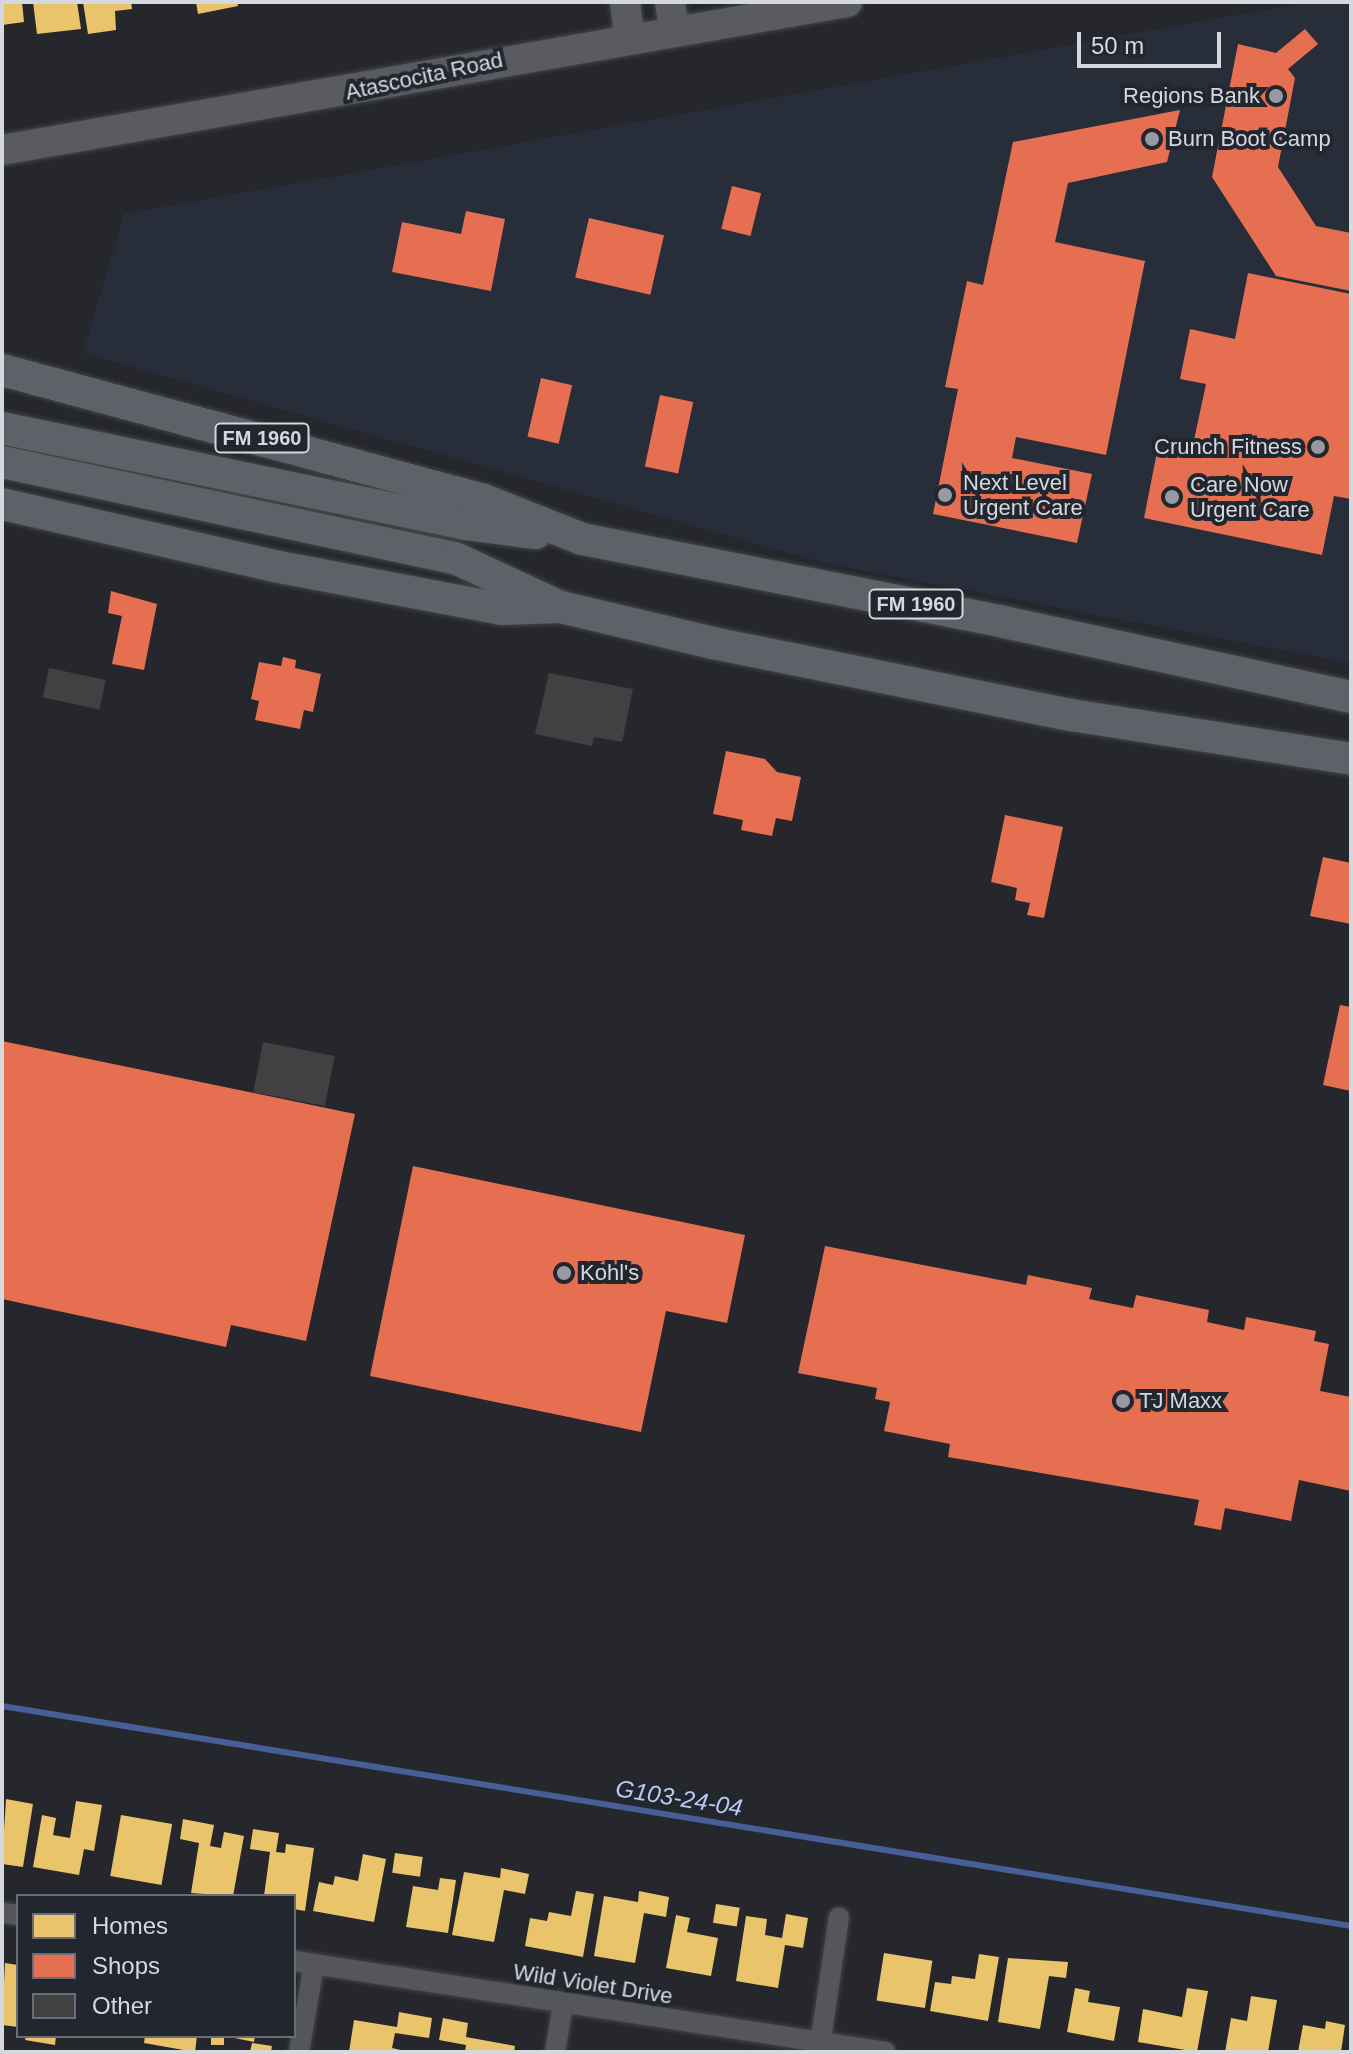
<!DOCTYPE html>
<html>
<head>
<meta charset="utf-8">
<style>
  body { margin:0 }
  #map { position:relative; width:1353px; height:2054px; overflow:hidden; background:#25272c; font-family:Helvetica,sans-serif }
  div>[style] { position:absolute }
  .built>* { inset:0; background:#282d3a }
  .homes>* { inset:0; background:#e9c46a; transform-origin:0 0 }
  .shops>* { inset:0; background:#e76f51; transform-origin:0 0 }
  .stream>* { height:6px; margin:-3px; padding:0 3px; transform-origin:3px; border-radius:3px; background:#475e97 }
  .building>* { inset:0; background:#424142; transform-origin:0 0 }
  .roads { filter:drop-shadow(0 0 2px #424548) drop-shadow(0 0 2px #424548) }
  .street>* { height:20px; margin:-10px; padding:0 10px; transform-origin:10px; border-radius:10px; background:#545659 }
  .secondary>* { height:30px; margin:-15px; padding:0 15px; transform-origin:15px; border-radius:15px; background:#595b61 }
  .primary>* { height:32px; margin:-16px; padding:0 16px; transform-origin:16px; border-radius:16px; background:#5d6168 }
  .dots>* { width:22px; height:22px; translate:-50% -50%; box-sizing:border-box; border:4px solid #22262f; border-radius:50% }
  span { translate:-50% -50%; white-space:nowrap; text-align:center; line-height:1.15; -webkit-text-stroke:8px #22262f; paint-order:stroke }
  .shield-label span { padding:2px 6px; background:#22262f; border:2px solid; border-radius:6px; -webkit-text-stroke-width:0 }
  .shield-label { font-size:20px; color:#d5d8de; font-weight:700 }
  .street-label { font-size:22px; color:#d5d8de }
  .poi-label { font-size:22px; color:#d5d8de }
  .right { translate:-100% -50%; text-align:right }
  .left { translate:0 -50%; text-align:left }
  .water-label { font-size:24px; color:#bbcbef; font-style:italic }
  .frame { position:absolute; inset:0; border:4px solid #d5d8de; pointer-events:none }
  .legend { position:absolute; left:16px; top:1894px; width:280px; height:144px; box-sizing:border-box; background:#22262f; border:2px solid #6a6d75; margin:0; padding:10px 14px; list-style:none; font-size:24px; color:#d5d8de }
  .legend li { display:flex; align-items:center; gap:16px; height:40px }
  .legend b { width:40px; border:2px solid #6a6d75 }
  .scale { position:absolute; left:1077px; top:32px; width:144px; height:36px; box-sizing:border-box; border:4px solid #d5d8de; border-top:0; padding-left:10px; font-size:24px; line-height:28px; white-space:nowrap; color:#d5d8de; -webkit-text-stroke:6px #22262f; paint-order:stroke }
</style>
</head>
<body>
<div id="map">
  <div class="built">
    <i style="clip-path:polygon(1310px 2px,1351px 2px,1351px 663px,832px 565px,83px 353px,124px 214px)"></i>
  </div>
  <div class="homes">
    <i style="clip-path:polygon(2px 2px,22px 2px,24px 22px,2px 25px)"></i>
    <i style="clip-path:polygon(33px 2px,77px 2px,81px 29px,37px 34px)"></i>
    <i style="clip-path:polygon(83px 2px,131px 2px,132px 9px,115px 11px,116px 30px,88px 34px)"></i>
    <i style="clip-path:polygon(196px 2px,237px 2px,238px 6px,198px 14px)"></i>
    <i style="clip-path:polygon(6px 1799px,33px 1804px,23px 1867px,2px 1864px)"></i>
    <i style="clip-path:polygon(76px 1801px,102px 1805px,94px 1851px,84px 1849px,79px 1875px,33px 1867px,42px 1815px,56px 1818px,53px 1835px,70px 1838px)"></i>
    <i style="left:121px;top:1815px;width:52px;height:62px;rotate:10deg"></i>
    <i style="clip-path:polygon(183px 1819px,214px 1825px,210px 1846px,221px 1848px,224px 1832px,244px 1836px,233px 1896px,191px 1893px,199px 1843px,180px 1839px)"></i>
    <i style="clip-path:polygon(253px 1829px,279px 1833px,276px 1852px,285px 1853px,286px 1844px,314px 1848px,305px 1911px,294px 1909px,294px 1896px,264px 1896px,270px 1852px,250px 1849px)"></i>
    <i style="left:395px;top:1853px;width:28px;height:20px;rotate:8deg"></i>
    <i style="clip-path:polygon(363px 1854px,386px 1859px,374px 1922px,313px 1911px,319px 1882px,333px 1885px,335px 1876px,358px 1881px)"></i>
    <i style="clip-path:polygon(501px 1868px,529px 1874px,525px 1894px,504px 1890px,494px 1942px,452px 1935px,464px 1872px,500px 1878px)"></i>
    <i style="clip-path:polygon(440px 1878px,456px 1880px,448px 1933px,406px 1927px,413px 1886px,438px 1890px)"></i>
    <i style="clip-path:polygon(576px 1891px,594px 1894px,583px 1957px,525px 1946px,530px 1918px,547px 1921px,549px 1912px,571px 1916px)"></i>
    <i style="clip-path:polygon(639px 1891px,669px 1897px,666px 1917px,644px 1913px,635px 1963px,594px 1956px,604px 1896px,638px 1902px)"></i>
    <i style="left:716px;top:1904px;width:24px;height:19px;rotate:9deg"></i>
    <i style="clip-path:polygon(786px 1914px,808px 1918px,803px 1948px,785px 1945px,778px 1988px,736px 1981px,746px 1916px,767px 1919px,765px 1935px,782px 1938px)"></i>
    <i style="clip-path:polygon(676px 1915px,690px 1918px,687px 1932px,718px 1938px,711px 1976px,666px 1968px)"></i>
    <i style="left:884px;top:1953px;width:49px;height:48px;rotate:9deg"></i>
    <i style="clip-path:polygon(979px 1954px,999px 1957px,988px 2021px,930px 2011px,935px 1982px,951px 1984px,952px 1976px,975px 1979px)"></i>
    <i style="clip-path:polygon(1008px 1958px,1068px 1962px,1066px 1978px,1049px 1976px,1040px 2029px,998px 2022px)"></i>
    <i style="clip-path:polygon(5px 1963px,18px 1965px,18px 2027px,2px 2025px)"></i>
    <i style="clip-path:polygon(1075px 1988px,1090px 1991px,1088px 2002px,1120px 2007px,1114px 2041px,1067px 2032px)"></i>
    <i style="clip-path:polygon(1187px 1988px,1208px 1991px,1197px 2052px,1138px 2042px,1143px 2009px,1182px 2017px)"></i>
    <i style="clip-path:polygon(1251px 1996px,1277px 2000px,1268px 2052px,1225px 2052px,1231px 2018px,1247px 2021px)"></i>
    <i style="clip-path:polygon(399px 2012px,432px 2018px,429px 2038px,395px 2033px,392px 2048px,409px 2052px,349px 2052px,354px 2020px,397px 2027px)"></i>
    <i style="clip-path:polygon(443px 2018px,468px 2023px,466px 2037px,515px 2046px,514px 2052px,465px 2052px,466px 2045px,439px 2040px)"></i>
    <i style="clip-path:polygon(1326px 2021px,1345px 2025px,1341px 2052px,1298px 2052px,1303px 2025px,1325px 2029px)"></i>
    <i style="clip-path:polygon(26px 2036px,56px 2036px,55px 2045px,25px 2040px)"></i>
    <i style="clip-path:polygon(145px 2036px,197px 2036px,195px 2052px,144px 2043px)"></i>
    <i style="left:211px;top:2036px;width:13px;height:9px"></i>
    <i style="clip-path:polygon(225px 2036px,255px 2036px,254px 2042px)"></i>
    <i style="clip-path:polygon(252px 2043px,272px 2046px,271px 2052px,250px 2052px)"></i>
  </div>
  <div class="shops">
    <i style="clip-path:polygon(1305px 29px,1318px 44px,1288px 69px,1295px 78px,1278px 167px,1316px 226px,1351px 233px,1351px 291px,1276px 276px,1212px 177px,1238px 44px,1276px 53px)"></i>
    <i style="clip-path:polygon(1180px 110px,1167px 162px,1068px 183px,1055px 242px,1145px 261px,1106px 455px,1016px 437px,1012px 458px,1092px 474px,1077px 543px,933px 514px,958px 389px,945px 387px,967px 281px,983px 285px,1013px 142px)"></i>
    <i style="left:732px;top:186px;width:30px;height:44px;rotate:14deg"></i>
    <i style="clip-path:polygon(466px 211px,505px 219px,491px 291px,392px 272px,402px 222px,461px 234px)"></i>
    <i style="left:589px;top:218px;width:77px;height:61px;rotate:13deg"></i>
    <i style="clip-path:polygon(1248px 273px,1351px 294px,1351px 499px,1334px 496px,1322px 555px,1144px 518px,1158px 447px,1191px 454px,1206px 384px,1180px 379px,1190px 329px,1235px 339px)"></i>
    <i style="left:541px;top:378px;width:32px;height:60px;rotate:13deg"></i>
    <i style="left:660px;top:395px;width:34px;height:73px;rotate:12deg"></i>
    <i style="clip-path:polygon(111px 591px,157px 604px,144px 670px,112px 664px,122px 616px,108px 613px)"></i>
    <i style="clip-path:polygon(283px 657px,296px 660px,295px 668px,321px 674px,313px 712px,304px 710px,300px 729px,255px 720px,259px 701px,251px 699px,259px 662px,281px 666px)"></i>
    <i style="clip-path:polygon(726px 751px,765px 759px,777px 772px,801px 777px,792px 821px,776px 818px,772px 836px,741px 830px,743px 820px,713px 814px)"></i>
    <i style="clip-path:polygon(1005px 815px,1063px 827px,1044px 918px,1027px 915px,1030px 903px,1015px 900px,1017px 888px,991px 882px)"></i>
    <i style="clip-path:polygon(1323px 857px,1351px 863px,1351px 924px,1310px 916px)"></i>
    <i style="clip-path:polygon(1340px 1005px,1351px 1007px,1351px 1091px,1323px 1085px)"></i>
    <i style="clip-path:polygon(2px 1041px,355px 1114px,306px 1341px,231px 1325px,226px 1347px,2px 1299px)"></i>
    <i style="clip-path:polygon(413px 1166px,745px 1235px,727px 1323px,666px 1311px,641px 1432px,370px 1376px)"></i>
    <i style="clip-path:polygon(825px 1246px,1026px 1285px,1028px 1275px,1092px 1288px,1089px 1299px,1133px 1308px,1136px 1295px,1209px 1310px,1207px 1322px,1244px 1330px,1246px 1317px,1316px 1331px,1314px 1341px,1329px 1344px,1320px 1391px,1351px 1397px,1351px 1491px,1299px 1480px,1291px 1521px,1225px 1508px,1221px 1530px,1194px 1525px,1199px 1500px,948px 1457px,950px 1444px,884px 1431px,890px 1402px,875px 1399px,877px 1388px,798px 1373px)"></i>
  </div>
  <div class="stream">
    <i style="left:2px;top:1706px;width:1367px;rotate:9.26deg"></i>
  </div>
  <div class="building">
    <i style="left:49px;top:668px;width:58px;height:30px;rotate:12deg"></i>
    <i style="clip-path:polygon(549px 673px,633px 689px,622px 742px,594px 737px,592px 746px,535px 734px)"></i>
    <i style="left:263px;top:1042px;width:73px;height:51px;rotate:11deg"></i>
  </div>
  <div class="roads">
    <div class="street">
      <i style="left:2px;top:1913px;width:16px;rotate:7deg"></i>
      <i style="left:294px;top:1961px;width:598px;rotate:8.75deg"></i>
      <i style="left:299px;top:2052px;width:89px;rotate:-80.3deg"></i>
      <i style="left:555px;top:2052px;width:49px;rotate:-80.5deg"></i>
      <i style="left:819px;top:2052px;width:136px;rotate:-81.6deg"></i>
    </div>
    <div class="secondary">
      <i style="left:625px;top:2px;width:35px;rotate:83deg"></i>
      <i style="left:670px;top:2px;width:28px;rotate:82deg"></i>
      <i style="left:2px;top:150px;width:858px;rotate:-9.93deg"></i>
    </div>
    <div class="primary">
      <i style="left:2px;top:370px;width:499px;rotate:15.1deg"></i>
      <i style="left:484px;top:500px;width:105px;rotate:21.7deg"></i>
      <i style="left:582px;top:539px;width:430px;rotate:11.1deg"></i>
      <i style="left:1004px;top:622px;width:355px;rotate:12.2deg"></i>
      <i style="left:2px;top:428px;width:473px;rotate:11.7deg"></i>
      <i style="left:465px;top:524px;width:71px;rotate:7.3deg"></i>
      <i style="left:2px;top:462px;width:463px;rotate:12deg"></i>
      <i style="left:455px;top:558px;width:109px;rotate:24.9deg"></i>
      <i style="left:2px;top:504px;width:279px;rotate:12.8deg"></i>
      <i style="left:274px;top:566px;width:231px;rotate:10.7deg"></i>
      <i style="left:501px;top:609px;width:60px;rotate:-1.9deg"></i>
      <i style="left:561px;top:607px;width:156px;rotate:13.3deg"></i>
      <i style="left:713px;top:643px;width:365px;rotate:11.4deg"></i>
      <i style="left:1071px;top:715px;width:283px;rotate:8.9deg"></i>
    </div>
  </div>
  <div class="dots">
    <i style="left:1276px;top:96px;background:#979aa0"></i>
    <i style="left:1152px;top:139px;background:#979aa0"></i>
    <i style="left:1318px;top:447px;background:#979aa0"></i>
    <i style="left:945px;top:495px;background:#979aa0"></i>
    <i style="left:1172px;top:497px;background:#979aa0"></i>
    <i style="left:564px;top:1273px;background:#979aa0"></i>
    <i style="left:1123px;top:1401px;background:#979aa0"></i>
  </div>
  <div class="shield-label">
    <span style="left:262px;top:438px">FM 1960</span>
    <span style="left:916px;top:604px">FM 1960</span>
  </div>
  <div class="street-label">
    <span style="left:424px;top:76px;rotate:-12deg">Atascocita Road</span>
    <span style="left:593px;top:1984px;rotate:9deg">Wild Violet Drive</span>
  </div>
  <div class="poi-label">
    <span class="right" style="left:1260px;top:96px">Regions Bank</span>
    <span class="left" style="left:1168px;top:139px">Burn Boot Camp</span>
    <span class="right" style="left:1302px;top:447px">Crunch Fitness</span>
    <span class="left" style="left:963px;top:495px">Next Level<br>Urgent Care</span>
    <span class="left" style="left:1190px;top:497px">Care Now<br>Urgent Care</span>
    <span class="left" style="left:580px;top:1273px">Kohl's</span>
    <span class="left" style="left:1139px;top:1401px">TJ Maxx</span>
  </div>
  <div class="water-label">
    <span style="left:679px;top:1798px;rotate:9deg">G103-24-04</span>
  </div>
  <div class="frame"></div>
  <ul class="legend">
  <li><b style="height:22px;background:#e9c46a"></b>Homes</li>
  <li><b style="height:22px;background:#e76f51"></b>Shops</li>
  <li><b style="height:22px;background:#424142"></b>Other</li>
  </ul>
  <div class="scale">50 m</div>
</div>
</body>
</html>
